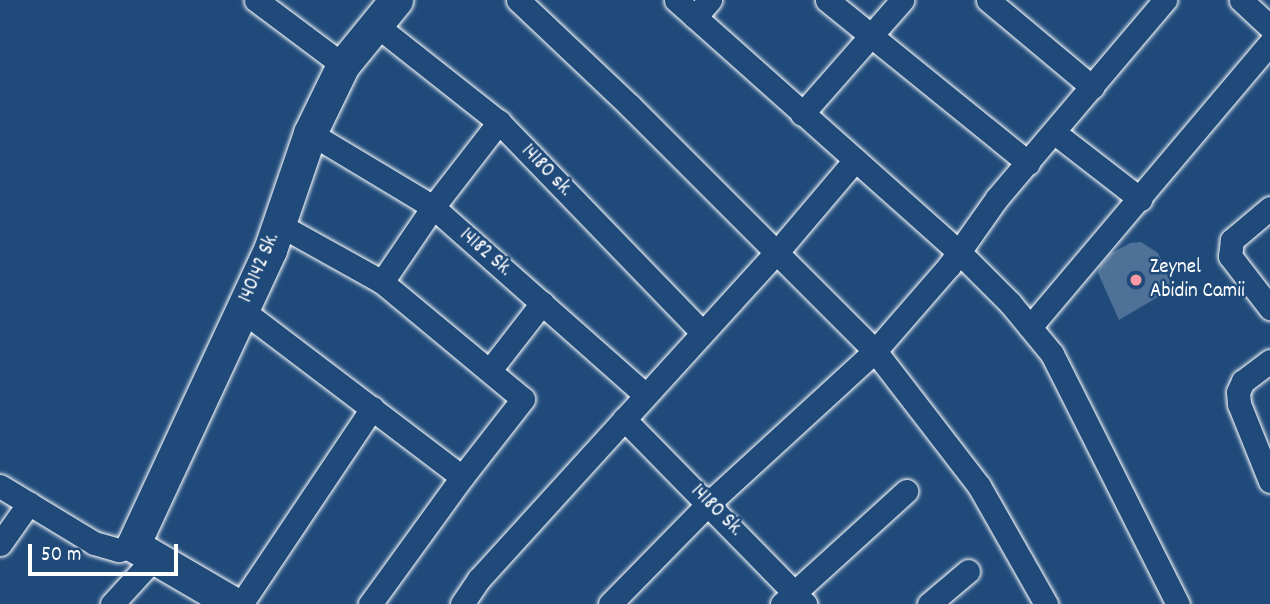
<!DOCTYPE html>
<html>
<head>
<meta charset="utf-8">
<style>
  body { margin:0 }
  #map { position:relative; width:1270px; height:604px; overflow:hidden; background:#1f4a7a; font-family:Dekko,sans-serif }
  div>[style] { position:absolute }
  .building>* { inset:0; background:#507197 }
  .roads { filter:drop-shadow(0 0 2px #fff) drop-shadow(0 0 2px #fff) }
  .minor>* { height:23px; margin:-11.5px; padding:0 11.5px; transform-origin:11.5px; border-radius:11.5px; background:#1f4a7a }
  .secondary>* { height:33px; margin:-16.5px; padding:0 16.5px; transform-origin:16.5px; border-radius:16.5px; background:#1f4a7a }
  .dots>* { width:19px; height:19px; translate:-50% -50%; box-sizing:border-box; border:4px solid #1f4a7a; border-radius:50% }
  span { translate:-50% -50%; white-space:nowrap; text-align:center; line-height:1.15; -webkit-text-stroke:5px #1f4a7a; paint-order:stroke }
  .street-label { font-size:21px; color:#fff }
  .poi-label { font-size:21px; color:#fff }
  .left { translate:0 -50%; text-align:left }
  .scale { position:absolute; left:28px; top:544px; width:150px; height:32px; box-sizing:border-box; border:4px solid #fff; border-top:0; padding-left:9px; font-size:21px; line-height:24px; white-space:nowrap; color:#fff; -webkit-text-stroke:5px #1f4a7a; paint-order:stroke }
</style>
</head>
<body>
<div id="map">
  <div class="building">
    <i style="clip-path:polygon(1141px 242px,1158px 253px,1173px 288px,1119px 320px,1098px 273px,1099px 267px,1110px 254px,1130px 243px)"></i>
  </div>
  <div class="roads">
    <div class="minor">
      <i style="left:256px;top:0;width:109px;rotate:36.8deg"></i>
      <i style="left:518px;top:0;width:153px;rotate:43.4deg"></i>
      <i style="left:629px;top:105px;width:348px;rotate:45deg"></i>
      <i style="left:875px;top:351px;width:170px;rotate:52.4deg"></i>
      <i style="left:979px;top:486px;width:136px;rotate:60.4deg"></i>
      <i style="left:676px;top:0;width:379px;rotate:41.7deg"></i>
      <i style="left:959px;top:252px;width:72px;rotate:45deg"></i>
      <i style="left:1010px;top:303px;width:66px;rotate:50.5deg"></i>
      <i style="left:1052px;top:354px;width:280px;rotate:63.3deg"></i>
      <i style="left:827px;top:0;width:259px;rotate:39deg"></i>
      <i style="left:988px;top:0;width:136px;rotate:39.9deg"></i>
      <i style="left:1241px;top:0;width:40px;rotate:43deg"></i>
      <i style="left:695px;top:17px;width:23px;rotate:-49deg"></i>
      <i style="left:376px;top:25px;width:157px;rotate:38.3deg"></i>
      <i style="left:499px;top:122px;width:292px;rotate:46deg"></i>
      <i style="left:802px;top:114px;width:152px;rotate:-48.7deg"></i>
      <i style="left:310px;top:133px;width:144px;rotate:31deg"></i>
      <i style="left:433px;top:207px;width:282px;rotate:41.5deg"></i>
      <i style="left:1055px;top:133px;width:108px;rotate:37.8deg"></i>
      <i style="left:1270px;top:208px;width:50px;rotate:139.9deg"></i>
      <i style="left:1232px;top:240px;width:16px;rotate:97deg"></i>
      <i style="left:1230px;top:256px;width:66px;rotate:52.4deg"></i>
      <i style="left:278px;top:224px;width:119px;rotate:29.1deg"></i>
      <i style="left:382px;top:282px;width:183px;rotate:39.7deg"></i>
      <i style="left:523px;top:399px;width:99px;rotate:128deg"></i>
      <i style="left:462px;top:477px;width:157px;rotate:125.9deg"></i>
      <i style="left:382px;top:282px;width:91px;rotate:-55.8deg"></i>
      <i style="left:433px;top:207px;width:108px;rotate:-52.2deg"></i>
      <i style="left:242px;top:310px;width:276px;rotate:37.2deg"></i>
      <i style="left:1030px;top:327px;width:372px;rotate:-49.8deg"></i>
      <i style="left:1270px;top:361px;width:34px;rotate:143deg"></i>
      <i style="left:1243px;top:381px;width:12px;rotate:114deg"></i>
      <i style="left:1238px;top:392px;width:12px;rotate:85deg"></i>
      <i style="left:1239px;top:404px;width:83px;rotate:68.1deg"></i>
      <i style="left:490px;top:370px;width:85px;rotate:-52.2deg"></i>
      <i style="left:624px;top:419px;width:259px;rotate:45.6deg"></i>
      <i style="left:0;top:486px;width:110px;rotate:31.2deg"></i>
      <i style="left:94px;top:543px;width:26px;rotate:16deg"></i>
      <i style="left:119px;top:550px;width:15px;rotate:-20deg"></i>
      <i style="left:0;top:544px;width:50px;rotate:-54.7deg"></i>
      <i style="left:112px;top:604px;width:64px;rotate:-47.5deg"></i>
      <i style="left:241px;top:604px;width:236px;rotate:-56.2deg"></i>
      <i style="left:462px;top:604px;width:30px;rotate:-56deg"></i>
      <i style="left:479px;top:579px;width:442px;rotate:-47.7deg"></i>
      <i style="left:777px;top:252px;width:121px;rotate:-49.7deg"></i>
      <i style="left:610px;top:604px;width:141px;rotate:-45.6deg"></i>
      <i style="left:709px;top:503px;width:225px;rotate:-42.5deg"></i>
      <i style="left:875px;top:351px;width:113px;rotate:-49deg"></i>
      <i style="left:949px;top:266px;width:83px;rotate:-54.8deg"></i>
      <i style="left:997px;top:198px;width:260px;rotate:-49.7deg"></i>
      <i style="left:782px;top:604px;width:168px;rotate:-42.3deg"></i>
      <i style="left:929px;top:604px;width:51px;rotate:-40.2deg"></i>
    </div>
    <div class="secondary">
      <i style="left:234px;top:604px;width:117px;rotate:-149.7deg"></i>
      <i style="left:133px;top:545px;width:325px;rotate:-65.1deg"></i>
      <i style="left:270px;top:250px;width:124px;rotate:-71.1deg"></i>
      <i style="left:310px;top:133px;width:76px;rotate:-64.1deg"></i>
      <i style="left:343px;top:65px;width:84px;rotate:-50.8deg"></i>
    </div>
  </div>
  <div class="dots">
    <i style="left:1136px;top:280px;background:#ff9aa2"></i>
  </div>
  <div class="street-label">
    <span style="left:546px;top:171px;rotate:46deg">14180 sk.</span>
    <span style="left:485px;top:253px;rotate:41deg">14182 Sk.</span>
    <span style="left:260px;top:268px;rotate:-67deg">140142 Sk.</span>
    <span style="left:716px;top:511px;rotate:45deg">14180 Sk.</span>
  </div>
  <div class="poi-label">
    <span class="left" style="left:1150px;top:280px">Zeynel<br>Abidin Camii</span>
  </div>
  <div class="scale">50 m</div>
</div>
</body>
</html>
